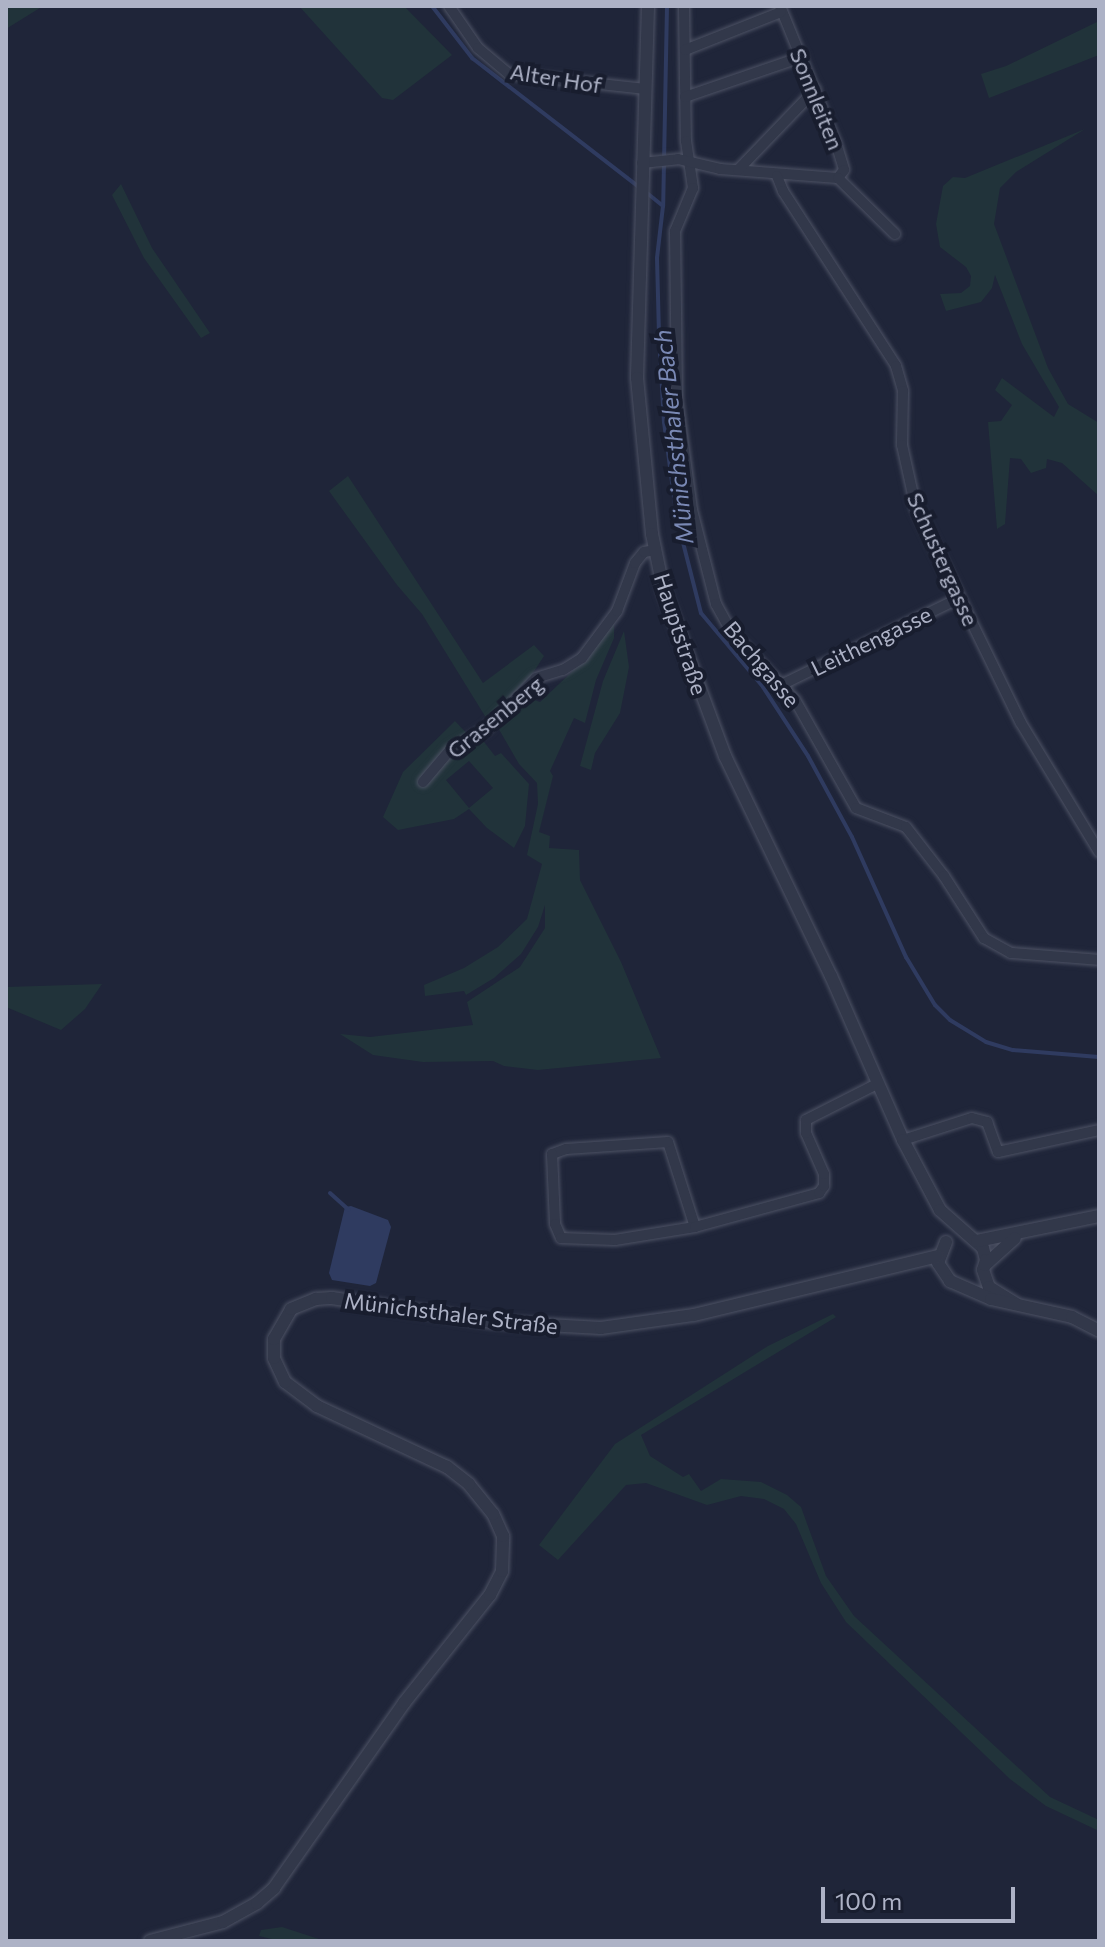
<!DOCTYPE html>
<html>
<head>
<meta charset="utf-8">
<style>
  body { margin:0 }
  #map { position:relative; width:1105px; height:1947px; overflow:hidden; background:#1f2539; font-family:Commissioner,sans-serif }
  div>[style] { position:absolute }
  .green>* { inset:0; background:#21333a }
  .water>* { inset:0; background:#2f3b60 }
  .stream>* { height:4px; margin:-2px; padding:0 2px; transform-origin:2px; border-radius:2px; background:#2f3b60 }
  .roads { filter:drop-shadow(0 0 2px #4d5264) drop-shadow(0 0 2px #4d5264) }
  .minor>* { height:10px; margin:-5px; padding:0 5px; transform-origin:5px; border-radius:5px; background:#32384a }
  .tertiary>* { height:12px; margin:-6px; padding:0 6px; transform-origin:6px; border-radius:6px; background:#32384a }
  span { translate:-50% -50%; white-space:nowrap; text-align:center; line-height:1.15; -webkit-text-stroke:8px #181d2e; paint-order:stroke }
  .street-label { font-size:22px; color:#adb2c6 }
  .water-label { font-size:24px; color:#7a89b5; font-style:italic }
  .frame { position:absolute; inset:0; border:8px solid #adb2c6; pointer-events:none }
  .scale { position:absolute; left:821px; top:1887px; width:194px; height:36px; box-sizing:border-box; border:4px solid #adb2c6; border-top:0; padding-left:10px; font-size:24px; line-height:28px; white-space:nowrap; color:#adb2c6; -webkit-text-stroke:6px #181d2e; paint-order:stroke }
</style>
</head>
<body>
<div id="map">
  <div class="green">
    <i style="clip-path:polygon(6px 6px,43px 6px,6px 29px)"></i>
    <i style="clip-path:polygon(299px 6px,404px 6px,452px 55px,393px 100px,382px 98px)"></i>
    <i style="clip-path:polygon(1099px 21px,1099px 55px,989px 98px,981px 74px,1006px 66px)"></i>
    <i style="clip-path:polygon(1085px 129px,1016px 172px,1000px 188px,994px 224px,1048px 368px,1068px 404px,1099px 423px,1099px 496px,1062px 463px,1047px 459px,1046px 468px,1031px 473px,1021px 459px,1010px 458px,1005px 524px,997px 529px,988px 422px,1001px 421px,1012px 405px,995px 390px,1002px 378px,1054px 417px,1059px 407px,1022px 344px,995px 275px,992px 288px,981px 302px,946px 311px,940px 294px,961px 293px,970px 286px,971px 276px,966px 267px,940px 247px,936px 224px,943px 186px,953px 177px,965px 178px)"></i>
    <i style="clip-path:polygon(121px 184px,152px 248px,210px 333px,201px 338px,144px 258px,112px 195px)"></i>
    <i style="clip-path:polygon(348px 476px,483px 683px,534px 645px,544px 656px,529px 679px,488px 721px,422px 614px,397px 585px,329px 491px)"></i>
    <i style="clip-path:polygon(614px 622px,614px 638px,596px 680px,585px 723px,574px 718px,550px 771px,553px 776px,539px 832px,550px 836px,549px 848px,579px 850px,580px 880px,621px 962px,661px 1058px,538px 1070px,504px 1066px,493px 1061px,423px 1062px,373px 1055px,340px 1034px,370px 1037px,473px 1025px,467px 1002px,520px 967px,545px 928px,545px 905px,538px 927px,521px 954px,494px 978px,466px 995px,464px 991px,425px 996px,424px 985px,464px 968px,498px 947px,527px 919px,542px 864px,527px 855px,538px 804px,537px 783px,519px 764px,497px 726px,522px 695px,540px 702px,580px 664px)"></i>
    <i style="clip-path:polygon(624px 631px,629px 667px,620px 713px,595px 753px,591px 770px,580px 766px,603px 681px)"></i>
    <i style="clip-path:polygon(evenodd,455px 721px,473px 740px,481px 738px,495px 756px,501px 753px,529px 784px,525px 826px,514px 848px,487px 828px,469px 809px,454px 819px,398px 830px,383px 817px,403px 772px,455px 721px,469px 761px,493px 788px,469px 808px,446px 780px,469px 761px)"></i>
    <i style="clip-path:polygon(102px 984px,85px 1009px,61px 1030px,6px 1007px,6px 987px)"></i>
    <i style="clip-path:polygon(833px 1314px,836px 1317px,641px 1435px,650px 1456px,683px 1477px,689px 1474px,701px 1491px,721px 1479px,761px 1482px,787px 1495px,801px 1507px,826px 1576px,854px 1616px,1050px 1797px,1099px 1820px,1099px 1831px,1046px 1806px,1010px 1779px,846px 1622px,821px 1583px,796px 1524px,784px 1509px,764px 1499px,741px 1496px,707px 1505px,646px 1483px,626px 1485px,558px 1560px,539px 1545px,615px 1444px,768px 1346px)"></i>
    <i style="clip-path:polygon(282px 1927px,325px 1941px,280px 1941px,259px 1936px,261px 1930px)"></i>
  </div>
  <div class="water">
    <i style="clip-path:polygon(351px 1206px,388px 1220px,391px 1227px,376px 1283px,370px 1286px,332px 1280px,329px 1273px,345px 1207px)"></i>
  </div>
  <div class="stream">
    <i style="left:432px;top:6px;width:66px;rotate:52.4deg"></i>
    <i style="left:472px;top:58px;width:212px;rotate:37.7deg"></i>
    <i style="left:667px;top:6px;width:200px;rotate:91.1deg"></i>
    <i style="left:663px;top:206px;width:52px;rotate:96.6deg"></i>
    <i style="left:657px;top:258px;width:78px;rotate:88.5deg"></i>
    <i style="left:659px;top:336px;width:86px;rotate:86.7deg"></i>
    <i style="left:664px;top:422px;width:98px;rotate:82.4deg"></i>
    <i style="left:677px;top:519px;width:97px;rotate:75.7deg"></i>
    <i style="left:701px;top:613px;width:97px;rotate:50deg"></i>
    <i style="left:763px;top:687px;width:82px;rotate:56.9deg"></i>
    <i style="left:808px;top:756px;width:92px;rotate:61.5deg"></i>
    <i style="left:852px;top:837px;width:132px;rotate:65.8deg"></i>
    <i style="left:906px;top:957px;width:56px;rotate:58.9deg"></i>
    <i style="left:935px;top:1005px;width:21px;rotate:45deg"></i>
    <i style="left:950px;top:1020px;width:42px;rotate:31.4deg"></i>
    <i style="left:986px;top:1042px;width:28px;rotate:17deg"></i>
    <i style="left:1013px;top:1050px;width:86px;rotate:4.7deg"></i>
    <i style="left:647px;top:193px;width:19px;rotate:39deg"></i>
    <i style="left:330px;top:1193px;width:25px;rotate:42deg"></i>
  </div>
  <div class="roads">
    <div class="minor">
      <i style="left:449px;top:6px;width:51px;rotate:55.4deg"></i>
      <i style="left:478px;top:48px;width:40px;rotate:40deg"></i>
      <i style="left:509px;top:74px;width:137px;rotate:6.3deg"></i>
      <i style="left:684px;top:6px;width:135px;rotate:89.2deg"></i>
      <i style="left:686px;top:141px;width:48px;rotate:81.5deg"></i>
      <i style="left:693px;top:188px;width:47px;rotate:112.7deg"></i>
      <i style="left:675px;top:231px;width:168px;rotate:89.3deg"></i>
      <i style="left:677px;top:399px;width:112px;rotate:82.3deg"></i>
      <i style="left:692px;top:510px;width:97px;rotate:75.7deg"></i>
      <i style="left:716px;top:604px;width:33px;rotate:61deg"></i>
      <i style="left:732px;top:633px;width:92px;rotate:46.8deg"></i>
      <i style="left:795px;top:700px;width:124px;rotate:60.5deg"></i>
      <i style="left:856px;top:808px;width:53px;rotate:20.8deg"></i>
      <i style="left:906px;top:827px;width:62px;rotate:52.2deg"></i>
      <i style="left:944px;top:876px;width:74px;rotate:57.2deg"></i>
      <i style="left:984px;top:938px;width:31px;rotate:29deg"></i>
      <i style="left:1011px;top:953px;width:88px;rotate:4.5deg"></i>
      <i style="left:780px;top:6px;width:148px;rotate:67.8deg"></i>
      <i style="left:836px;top:143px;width:28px;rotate:73deg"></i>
      <i style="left:844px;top:170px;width:10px;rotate:127deg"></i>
      <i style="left:685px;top:50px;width:103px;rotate:-21.6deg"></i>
      <i style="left:685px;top:97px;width:124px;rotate:-18.9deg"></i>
      <i style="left:642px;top:163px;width:36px;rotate:-6deg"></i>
      <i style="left:678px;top:159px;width:43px;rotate:13.4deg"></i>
      <i style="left:720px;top:169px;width:118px;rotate:4.4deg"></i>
      <i style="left:738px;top:170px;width:112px;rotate:-46.1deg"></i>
      <i style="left:777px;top:176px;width:16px;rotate:68deg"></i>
      <i style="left:783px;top:191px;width:208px;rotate:57.1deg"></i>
      <i style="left:896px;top:366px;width:26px;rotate:74deg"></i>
      <i style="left:903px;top:391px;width:54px;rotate:91.1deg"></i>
      <i style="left:902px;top:445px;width:65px;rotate:77.5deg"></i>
      <i style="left:916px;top:508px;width:239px;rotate:64deg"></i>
      <i style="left:1021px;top:723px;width:151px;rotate:58.8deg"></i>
      <i style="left:838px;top:178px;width:80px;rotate:44.5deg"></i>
      <i style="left:783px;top:684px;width:196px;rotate:-26deg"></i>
      <i style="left:423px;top:782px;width:42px;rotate:-49.8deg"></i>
      <i style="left:450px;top:750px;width:42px;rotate:-30.3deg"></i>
      <i style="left:486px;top:729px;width:71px;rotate:-45.6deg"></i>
      <i style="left:536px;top:678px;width:28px;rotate:-17deg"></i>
      <i style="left:563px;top:670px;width:22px;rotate:-32deg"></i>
      <i style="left:582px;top:658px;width:59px;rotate:-53.3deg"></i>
      <i style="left:617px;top:611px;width:51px;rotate:-69.4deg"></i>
      <i style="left:635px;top:563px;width:14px;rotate:-51deg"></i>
      <i style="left:644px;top:552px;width:11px;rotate:-10deg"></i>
      <i style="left:903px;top:1140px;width:72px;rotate:-17.7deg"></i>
      <i style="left:972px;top:1118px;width:16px;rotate:15deg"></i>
      <i style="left:987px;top:1122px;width:32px;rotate:70deg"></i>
      <i style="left:998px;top:1152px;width:103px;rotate:-12.3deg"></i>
      <i style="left:695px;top:1227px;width:89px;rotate:-107.6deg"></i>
      <i style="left:668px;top:1142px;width:102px;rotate:176.1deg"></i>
      <i style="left:566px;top:1149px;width:15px;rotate:160deg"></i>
      <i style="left:552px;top:1154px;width:70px;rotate:87.5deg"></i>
      <i style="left:555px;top:1224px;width:15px;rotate:67deg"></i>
      <i style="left:561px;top:1238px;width:54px;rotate:2.1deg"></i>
      <i style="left:615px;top:1240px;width:81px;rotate:-9.2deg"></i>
      <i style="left:695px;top:1227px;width:129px;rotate:-15.3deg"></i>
      <i style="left:819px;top:1193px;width:9px;rotate:-54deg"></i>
      <i style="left:824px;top:1186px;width:12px;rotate:-90deg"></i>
      <i style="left:824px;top:1174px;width:45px;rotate:-113.7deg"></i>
      <i style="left:806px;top:1133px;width:13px;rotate:-90deg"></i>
      <i style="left:806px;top:1120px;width:80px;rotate:-26.9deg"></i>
    </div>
    <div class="tertiary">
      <i style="left:648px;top:6px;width:372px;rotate:91.7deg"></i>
      <i style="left:637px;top:378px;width:157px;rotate:84.5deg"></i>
      <i style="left:652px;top:534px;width:59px;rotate:78.3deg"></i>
      <i style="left:664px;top:592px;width:175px;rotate:69.6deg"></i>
      <i style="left:725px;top:756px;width:244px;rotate:64.3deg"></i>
      <i style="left:831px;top:976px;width:179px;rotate:66.3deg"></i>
      <i style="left:903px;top:1140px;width:79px;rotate:62.1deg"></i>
      <i style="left:940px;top:1210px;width:57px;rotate:41.5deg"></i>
      <i style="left:983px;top:1248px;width:12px;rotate:76deg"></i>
      <i style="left:986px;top:1260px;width:10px;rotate:107deg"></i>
      <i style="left:983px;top:1270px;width:18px;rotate:71deg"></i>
      <i style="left:989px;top:1287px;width:32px;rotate:32deg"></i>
      <i style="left:977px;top:1241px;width:125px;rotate:-11.6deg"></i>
      <i style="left:946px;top:1242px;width:22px;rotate:111deg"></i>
      <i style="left:938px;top:1263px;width:22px;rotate:56deg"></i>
      <i style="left:950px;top:1281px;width:45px;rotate:23.7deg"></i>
      <i style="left:991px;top:1299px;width:83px;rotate:12.5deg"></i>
      <i style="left:1072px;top:1317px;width:30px;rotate:27deg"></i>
      <i style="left:985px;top:1265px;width:40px;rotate:-42deg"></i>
      <i style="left:150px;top:1941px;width:75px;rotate:-14.6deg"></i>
      <i style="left:223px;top:1922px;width:39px;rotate:-29deg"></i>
      <i style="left:257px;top:1903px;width:23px;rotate:-41deg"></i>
      <i style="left:274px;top:1888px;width:226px;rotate:-54.9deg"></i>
      <i style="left:404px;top:1703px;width:138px;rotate:-51.5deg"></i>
      <i style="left:490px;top:1595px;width:27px;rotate:-63deg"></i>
      <i style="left:502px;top:1571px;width:35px;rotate:-88deg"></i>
      <i style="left:503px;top:1536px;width:24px;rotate:-114deg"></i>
      <i style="left:493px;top:1514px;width:38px;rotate:-129deg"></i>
      <i style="left:469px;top:1484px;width:28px;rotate:-142deg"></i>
      <i style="left:447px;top:1467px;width:144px;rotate:-154.9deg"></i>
      <i style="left:317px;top:1406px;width:40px;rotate:-143deg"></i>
      <i style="left:285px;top:1382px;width:26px;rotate:-115deg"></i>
      <i style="left:274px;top:1358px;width:19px;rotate:-90deg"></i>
      <i style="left:274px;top:1339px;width:34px;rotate:-60deg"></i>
      <i style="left:291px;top:1309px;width:27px;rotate:-22deg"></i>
      <i style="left:316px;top:1299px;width:16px;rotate:-4deg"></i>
      <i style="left:332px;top:1298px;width:163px;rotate:8.5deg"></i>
      <i style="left:493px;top:1322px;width:108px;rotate:3.2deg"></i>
      <i style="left:601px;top:1328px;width:94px;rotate:-8deg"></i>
      <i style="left:694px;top:1315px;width:251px;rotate:-13.6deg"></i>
    </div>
  </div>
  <div class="street-label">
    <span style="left:556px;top:78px;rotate:9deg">Alter Hof</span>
    <span style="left:817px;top:99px;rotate:68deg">Sonnleiten</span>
    <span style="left:943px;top:559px;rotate:66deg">Schustergasse</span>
    <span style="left:681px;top:634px;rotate:72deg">Hauptstraße</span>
    <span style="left:871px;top:641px;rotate:-26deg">Leithengasse</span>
    <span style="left:762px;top:664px;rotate:50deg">Bachgasse</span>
    <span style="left:495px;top:717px;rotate:-39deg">Grasenberg</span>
    <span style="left:451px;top:1313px;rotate:7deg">Münichsthaler Straße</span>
  </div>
  <div class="water-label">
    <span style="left:673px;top:437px;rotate:-96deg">Münichsthaler Bach</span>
  </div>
  <div class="frame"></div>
  <div class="scale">100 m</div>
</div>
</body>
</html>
